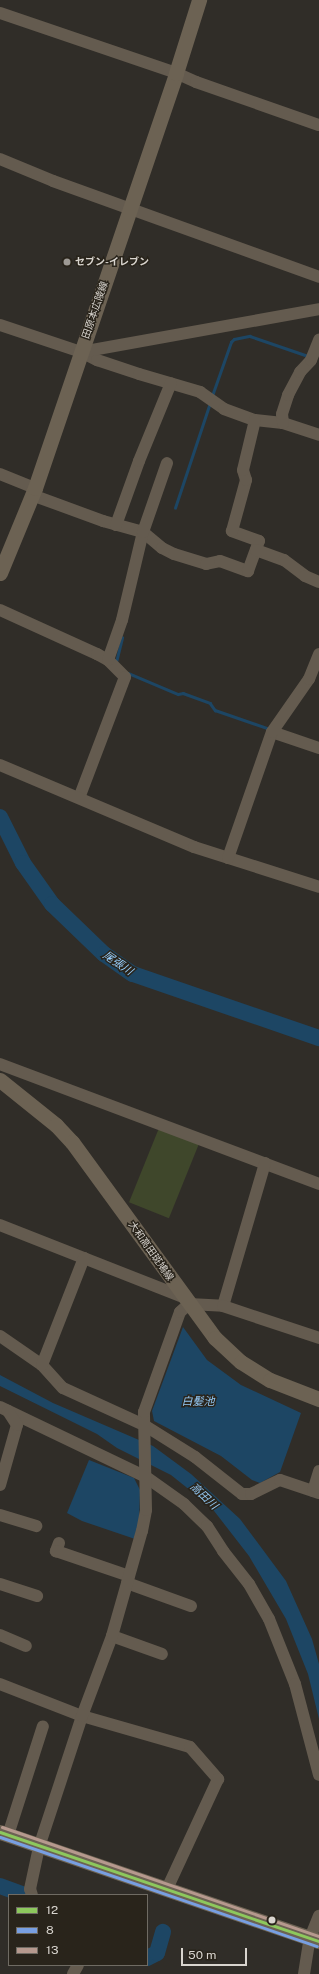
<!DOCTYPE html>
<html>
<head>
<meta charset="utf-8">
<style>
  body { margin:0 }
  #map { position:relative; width:319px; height:1974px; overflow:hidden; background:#302d28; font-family:"Public Sans","Noto Sans JP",sans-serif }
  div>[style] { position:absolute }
  .green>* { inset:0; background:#3f472b; transform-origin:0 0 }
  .water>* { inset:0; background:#1d4664 }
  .stream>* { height:2.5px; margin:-1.25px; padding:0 1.25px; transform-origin:1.25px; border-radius:1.25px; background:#1d4664 }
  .river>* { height:16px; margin:-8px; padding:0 8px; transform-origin:8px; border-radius:8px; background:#1d4664 }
  .minor>* { height:12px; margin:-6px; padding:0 6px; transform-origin:6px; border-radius:6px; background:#645b4f }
  .major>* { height:15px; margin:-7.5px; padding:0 7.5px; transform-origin:7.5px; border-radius:7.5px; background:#6c6253 }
  .bus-1>* { height:3px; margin:-1.5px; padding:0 1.5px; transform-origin:1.5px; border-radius:1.5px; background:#8dc85d }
  .bus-2>* { height:3px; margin:-1.5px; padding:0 1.5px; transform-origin:1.5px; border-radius:1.5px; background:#789fe2 }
  .bus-3>* { height:3px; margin:-1.5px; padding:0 1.5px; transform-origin:1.5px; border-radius:1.5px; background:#b6998e }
  .dots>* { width:11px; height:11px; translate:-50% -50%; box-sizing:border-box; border:2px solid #29241b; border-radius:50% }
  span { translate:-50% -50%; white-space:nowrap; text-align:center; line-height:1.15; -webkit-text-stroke:3px #29241b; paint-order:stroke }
  .poi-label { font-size:10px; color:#d9d5cf; font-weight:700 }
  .left { translate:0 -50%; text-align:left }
  .street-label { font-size:10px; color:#d9d5cf }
  .water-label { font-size:11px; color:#94caf7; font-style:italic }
  .legend { position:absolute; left:8px; top:1894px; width:140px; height:72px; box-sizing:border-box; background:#29241b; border:1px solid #6f6b63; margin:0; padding:5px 7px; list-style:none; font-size:12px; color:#d9d5cf }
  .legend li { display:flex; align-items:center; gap:8px; height:20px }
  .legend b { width:20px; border:1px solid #6f6b63 }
  .scale { position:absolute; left:181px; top:1948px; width:66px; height:18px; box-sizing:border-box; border:2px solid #d9d5cf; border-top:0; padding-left:5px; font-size:12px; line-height:14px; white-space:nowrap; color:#d9d5cf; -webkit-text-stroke:3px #29241b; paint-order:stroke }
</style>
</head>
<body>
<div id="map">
  <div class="green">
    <i style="left:159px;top:1128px;width:43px;height:80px;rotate:22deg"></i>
  </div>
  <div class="water">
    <i style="clip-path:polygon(183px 1327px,207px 1360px,241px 1385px,301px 1413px,280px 1472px,260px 1483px,252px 1480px,221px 1456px,154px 1421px,152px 1411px)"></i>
    <i style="clip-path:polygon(0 1375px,53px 1403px,153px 1446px,191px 1474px,240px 1519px,286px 1581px,312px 1639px,319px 1664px,319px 1719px,308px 1674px,286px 1619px,249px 1556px,211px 1507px,171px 1475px,117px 1448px,97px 1434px,0 1386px)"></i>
    <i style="clip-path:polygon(89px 1460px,134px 1478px,140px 1490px,139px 1524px,135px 1539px,82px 1521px,67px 1513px)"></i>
  </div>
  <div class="stream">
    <i style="left:212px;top:396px;width:57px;rotate:-70.6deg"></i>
    <i style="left:231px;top:342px;width:4px;rotate:-45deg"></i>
    <i style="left:234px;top:339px;width:16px;rotate:-11deg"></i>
    <i style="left:250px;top:336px;width:61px;rotate:19deg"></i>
    <i style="left:175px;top:508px;width:111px;rotate:-71.6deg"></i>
    <i style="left:116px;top:662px;width:25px;rotate:-76deg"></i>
    <i style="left:128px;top:673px;width:54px;rotate:22.8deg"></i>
    <i style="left:178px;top:694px;width:5px;rotate:-11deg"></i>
    <i style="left:183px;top:693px;width:29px;rotate:20deg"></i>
    <i style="left:210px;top:703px;width:9px;rotate:54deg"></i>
    <i style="left:215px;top:710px;width:58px;rotate:19.1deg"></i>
  </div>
  <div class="river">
    <i style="left:0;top:817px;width:51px;rotate:63.4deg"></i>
    <i style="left:23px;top:863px;width:50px;rotate:54.7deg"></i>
    <i style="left:52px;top:904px;width:72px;rotate:43.9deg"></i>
    <i style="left:104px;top:954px;width:35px;rotate:35deg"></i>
    <i style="left:133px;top:974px;width:197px;rotate:19deg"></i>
    <i style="left:0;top:1886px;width:27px;rotate:20deg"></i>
    <i style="left:147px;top:1958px;width:11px;rotate:-27deg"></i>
    <i style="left:157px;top:1953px;width:22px;rotate:-74deg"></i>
  </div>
  <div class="minor">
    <i style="left:0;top:13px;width:186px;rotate:18.8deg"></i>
    <i style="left:176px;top:73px;width:22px;rotate:24deg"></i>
    <i style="left:196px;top:82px;width:130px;rotate:19.3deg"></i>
    <i style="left:0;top:159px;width:57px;rotate:22.5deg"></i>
    <i style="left:53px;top:181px;width:283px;rotate:19.8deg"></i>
    <i style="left:0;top:325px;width:85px;rotate:18.4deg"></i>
    <i style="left:81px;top:352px;width:18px;rotate:27deg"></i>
    <i style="left:97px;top:360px;width:44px;rotate:18.4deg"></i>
    <i style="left:139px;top:374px;width:64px;rotate:16.4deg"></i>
    <i style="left:200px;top:392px;width:29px;rotate:35deg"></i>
    <i style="left:224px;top:409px;width:33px;rotate:20deg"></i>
    <i style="left:255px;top:420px;width:28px;rotate:6deg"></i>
    <i style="left:283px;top:423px;width:38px;rotate:18deg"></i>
    <i style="left:81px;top:352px;width:242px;rotate:-10.2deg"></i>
    <i style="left:283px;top:423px;width:9px;rotate:-96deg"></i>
    <i style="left:282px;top:414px;width:20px;rotate:-72deg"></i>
    <i style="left:288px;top:395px;width:26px;rotate:-62deg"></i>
    <i style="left:300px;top:372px;width:16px;rotate:-47deg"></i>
    <i style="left:311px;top:360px;width:22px;rotate:-68deg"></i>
    <i style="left:0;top:474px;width:38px;rotate:22deg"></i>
    <i style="left:32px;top:495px;width:76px;rotate:20.1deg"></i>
    <i style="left:103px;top:521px;width:41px;rotate:15.4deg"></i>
    <i style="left:143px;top:532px;width:25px;rotate:40deg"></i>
    <i style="left:162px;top:548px;width:13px;rotate:27deg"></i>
    <i style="left:174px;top:554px;width:34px;rotate:17deg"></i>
    <i style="left:206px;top:564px;width:14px;rotate:-12deg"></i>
    <i style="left:220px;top:561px;width:30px;rotate:20deg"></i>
    <i style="left:248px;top:571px;width:32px;rotate:-70deg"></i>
    <i style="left:259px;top:541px;width:29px;rotate:-160deg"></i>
    <i style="left:232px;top:531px;width:53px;rotate:-74.6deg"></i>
    <i style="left:246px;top:480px;width:10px;rotate:-107deg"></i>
    <i style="left:243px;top:470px;width:51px;rotate:-76.5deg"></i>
    <i style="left:116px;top:525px;width:68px;rotate:-70.2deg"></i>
    <i style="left:139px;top:461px;width:84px;rotate:-67.7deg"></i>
    <i style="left:256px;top:550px;width:30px;rotate:20deg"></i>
    <i style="left:284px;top:560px;width:26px;rotate:37deg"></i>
    <i style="left:305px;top:576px;width:15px;rotate:23deg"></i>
    <i style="left:0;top:610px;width:107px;rotate:24.4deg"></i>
    <i style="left:97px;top:654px;width:13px;rotate:29deg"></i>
    <i style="left:108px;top:660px;width:24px;rotate:45deg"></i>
    <i style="left:125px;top:677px;width:129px;rotate:110.8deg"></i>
    <i style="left:108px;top:660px;width:42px;rotate:-70.7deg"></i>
    <i style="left:122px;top:620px;width:90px;rotate:-76.6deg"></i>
    <i style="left:143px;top:532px;width:73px;rotate:-70.8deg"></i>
    <i style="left:272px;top:732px;width:50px;rotate:18.8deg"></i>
    <i style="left:0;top:765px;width:211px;rotate:22.9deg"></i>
    <i style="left:194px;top:847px;width:131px;rotate:17.7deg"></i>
    <i style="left:228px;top:858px;width:133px;rotate:-70.8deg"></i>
    <i style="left:272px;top:732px;width:65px;rotate:-55.1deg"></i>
    <i style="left:309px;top:679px;width:27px;rotate:-68deg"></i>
    <i style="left:0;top:1064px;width:341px;rotate:20.6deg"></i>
    <i style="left:0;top:1225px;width:197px;rotate:21.5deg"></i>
    <i style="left:223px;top:1306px;width:149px;rotate:-73.6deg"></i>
    <i style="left:0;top:1336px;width:51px;rotate:34.6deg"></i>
    <i style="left:42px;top:1365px;width:31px;rotate:48deg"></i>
    <i style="left:63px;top:1388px;width:89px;rotate:24.6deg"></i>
    <i style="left:144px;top:1425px;width:60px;rotate:32.1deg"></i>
    <i style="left:195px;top:1457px;width:60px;rotate:38.2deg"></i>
    <i style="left:242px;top:1494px;width:9px"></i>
    <i style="left:251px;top:1494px;width:32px;rotate:-26deg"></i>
    <i style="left:280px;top:1480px;width:41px;rotate:18.4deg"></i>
    <i style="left:42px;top:1365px;width:115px;rotate:-68.6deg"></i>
    <i style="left:0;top:1407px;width:162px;rotate:25.6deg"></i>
    <i style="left:146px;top:1477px;width:47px;rotate:35.4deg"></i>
    <i style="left:184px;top:1504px;width:32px;rotate:44deg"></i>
    <i style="left:207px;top:1526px;width:30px;rotate:57deg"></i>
    <i style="left:223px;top:1551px;width:42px;rotate:51.8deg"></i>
    <i style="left:249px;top:1584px;width:40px;rotate:60.3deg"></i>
    <i style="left:269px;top:1619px;width:70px;rotate:68.2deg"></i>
    <i style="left:295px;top:1684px;width:94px;rotate:75.2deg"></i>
    <i style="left:0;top:1485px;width:62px;rotate:-74.2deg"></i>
    <i style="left:17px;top:1425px;width:17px;rotate:-123deg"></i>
    <i style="left:313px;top:1491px;width:21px;rotate:-73deg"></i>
    <i style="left:0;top:1515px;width:38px;rotate:17deg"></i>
    <i style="left:59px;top:1543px;width:9px;rotate:111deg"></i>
    <i style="left:56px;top:1551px;width:77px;rotate:18.9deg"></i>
    <i style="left:127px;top:1583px;width:68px;rotate:19.8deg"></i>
    <i style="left:0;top:1584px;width:39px;rotate:18deg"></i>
    <i style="left:0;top:1635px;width:28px;rotate:23deg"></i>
    <i style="left:112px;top:1636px;width:53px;rotate:19.8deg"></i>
    <i style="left:0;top:1684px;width:88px;rotate:21.3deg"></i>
    <i style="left:82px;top:1716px;width:112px;rotate:16deg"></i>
    <i style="left:190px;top:1747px;width:43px;rotate:48.8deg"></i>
    <i style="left:218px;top:1779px;width:121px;rotate:114.9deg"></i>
    <i style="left:8px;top:1835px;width:114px;rotate:-72.2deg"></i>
    <i style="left:32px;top:1895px;width:6px;rotate:-108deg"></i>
    <i style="left:30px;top:1889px;width:43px;rotate:-77.9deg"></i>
    <i style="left:39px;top:1847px;width:138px;rotate:-71.8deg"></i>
    <i style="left:82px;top:1716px;width:85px;rotate:-69.4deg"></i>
    <i style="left:112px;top:1636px;width:109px;rotate:-74.1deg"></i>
    <i style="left:142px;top:1531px;width:21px;rotate:-79deg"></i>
    <i style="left:146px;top:1510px;width:98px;rotate:-91.2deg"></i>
    <i style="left:144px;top:1412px;width:106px;rotate:-70.2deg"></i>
    <i style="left:180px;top:1312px;width:12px;rotate:-42deg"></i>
    <i style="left:189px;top:1304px;width:34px;rotate:3deg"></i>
    <i style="left:223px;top:1306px;width:101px;rotate:18.4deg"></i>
    <i style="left:73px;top:1974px;width:10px;rotate:-61deg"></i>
    <i style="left:304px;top:1974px;width:36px;rotate:-81deg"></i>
    <i style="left:310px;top:1938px;width:24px;rotate:-68deg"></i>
  </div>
  <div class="major">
    <i style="left:0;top:573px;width:92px;rotate:-67.6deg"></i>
    <i style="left:35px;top:488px;width:438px;rotate:-71.2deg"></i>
    <i style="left:176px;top:73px;width:77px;rotate:-72.5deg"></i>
    <i style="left:0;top:1080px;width:72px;rotate:38.8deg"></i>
    <i style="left:56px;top:1125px;width:23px;rotate:47deg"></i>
    <i style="left:72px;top:1142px;width:243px;rotate:53.9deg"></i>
    <i style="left:215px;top:1338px;width:35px;rotate:43deg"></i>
    <i style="left:241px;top:1362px;width:34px;rotate:32deg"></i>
    <i style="left:270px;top:1380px;width:53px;rotate:21.2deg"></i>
    <i style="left:0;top:1832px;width:337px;rotate:18.9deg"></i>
  </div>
  <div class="bus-1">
    <i style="left:0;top:1832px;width:337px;rotate:18.9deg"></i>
  </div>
  <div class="bus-2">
    <i style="left:0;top:1837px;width:335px;rotate:19deg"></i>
  </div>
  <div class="bus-3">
    <i style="left:2px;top:1827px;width:335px;rotate:19deg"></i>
  </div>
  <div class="dots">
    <i style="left:67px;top:262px;background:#9e9a95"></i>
    <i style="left:272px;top:1920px;background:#d9d5cf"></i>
  </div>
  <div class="poi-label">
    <span class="left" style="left:75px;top:262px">セブン-イレブン</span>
  </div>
  <div class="street-label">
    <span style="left:95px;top:310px;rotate:-71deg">田原本広陵線</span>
    <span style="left:151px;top:1251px;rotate:55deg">大和高田斑鳩線</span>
  </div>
  <div class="water-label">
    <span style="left:118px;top:963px;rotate:34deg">尾張川</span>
    <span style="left:198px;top:1401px">白髪池</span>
    <span style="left:204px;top:1496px;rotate:43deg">高田川</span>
  </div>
  <ul class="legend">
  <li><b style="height:5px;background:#8dc85d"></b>12</li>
  <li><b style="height:5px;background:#789fe2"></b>8</li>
  <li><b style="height:5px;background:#b6998e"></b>13</li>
  </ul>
  <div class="scale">50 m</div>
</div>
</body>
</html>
